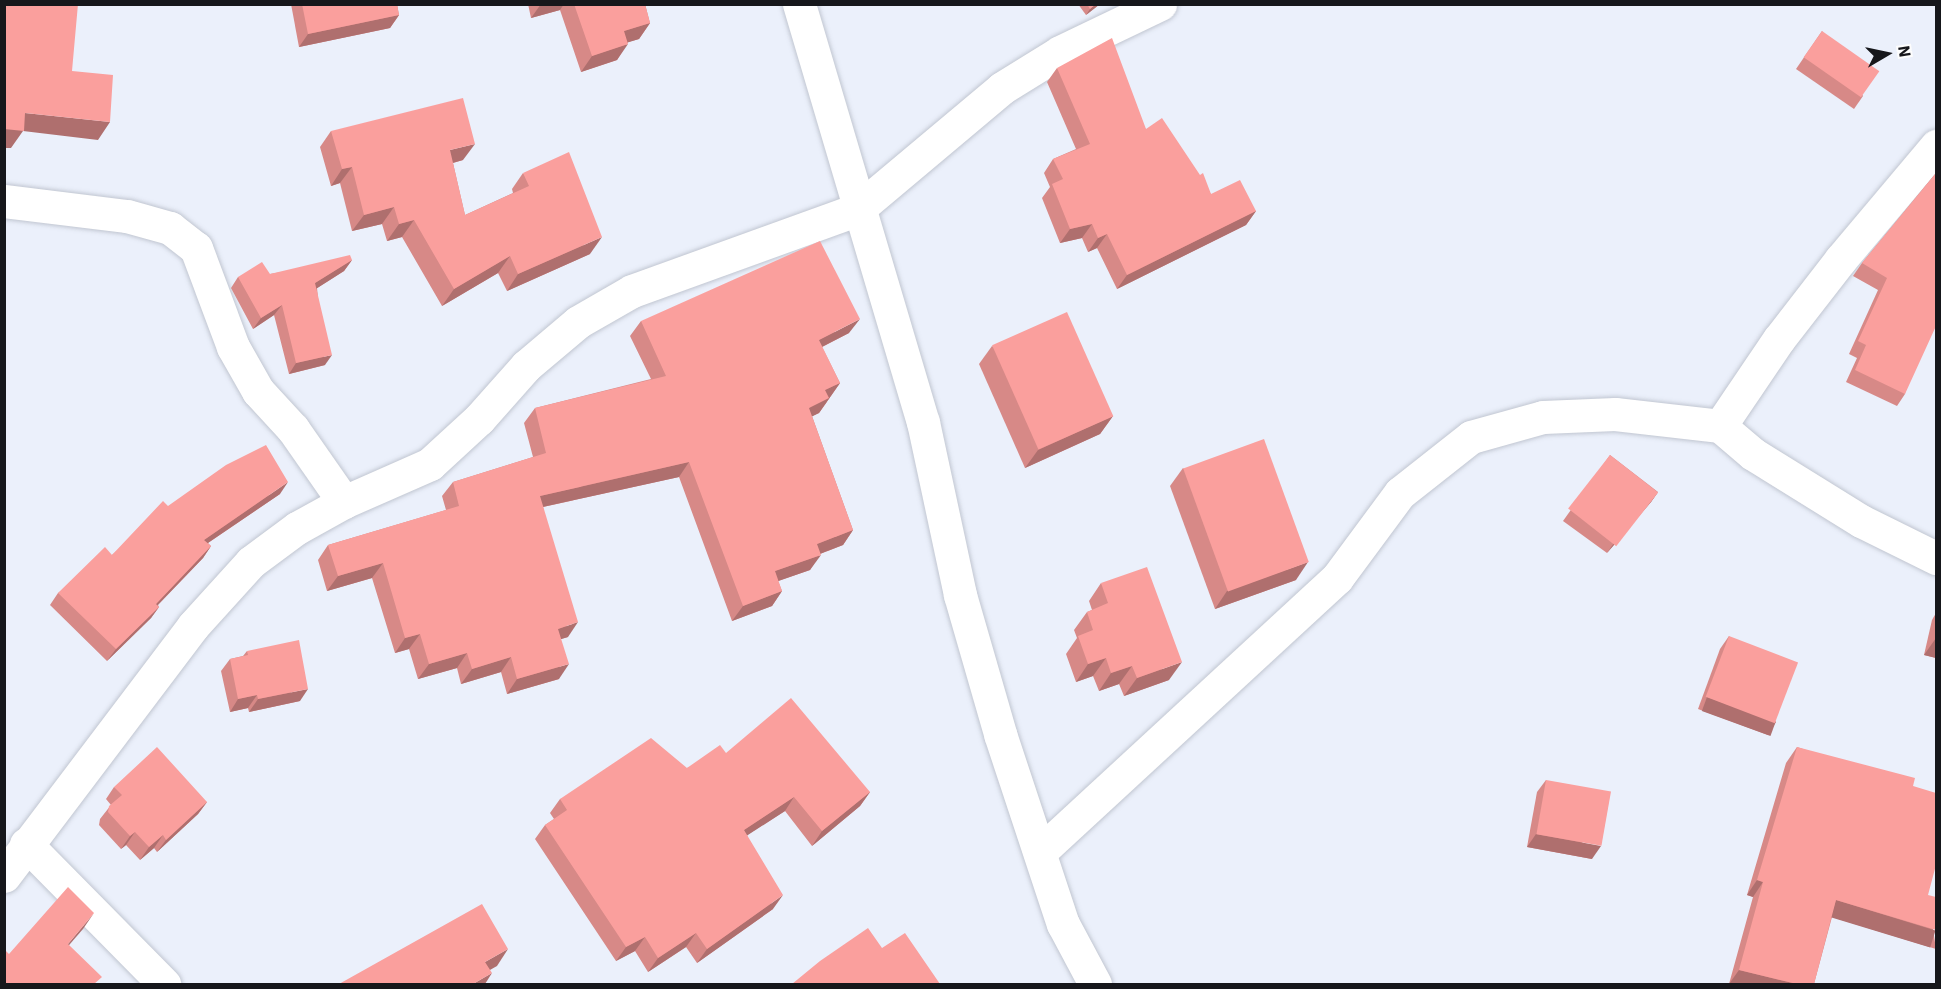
<!DOCTYPE html>
<html>
<head>
<meta charset="utf-8">
<style>
  body { margin:0 }
  #map { position:relative; width:1941px; height:989px; overflow:hidden; background:#ebf0fb; font-family:"IBM Plex Sans",sans-serif }
  div>[style] { position:absolute }
  .roads { filter:drop-shadow(0 0 2px #c1c6d1) drop-shadow(0 0 2px #c1c6d1) }
  .street>* { height:33px; margin:-16.5px; padding:0 16.5px; transform-origin:16.5px; border-radius:16.5px; background:#fff }
  .wall>* { inset:0; background:#d78987 }
  .shaded-wall>* { inset:0; background:#af6f6e; transform-origin:0 0 }
  .building>* { inset:0; background:#fa9f9d; transform-origin:0 0 }
  span { translate:-50% -50%; white-space:nowrap; text-align:center; line-height:1.15; -webkit-text-stroke:5px #fdfdfd; paint-order:stroke }
  .frame { position:absolute; inset:0; border:6px solid #16171b; pointer-events:none }
  .north { position:absolute; left:1857px; top:24px; width:60px; height:60px; -webkit-text-stroke:4px #fdfdfd; paint-order:stroke; rotate:81deg; font-size:16px; font-weight:700; line-height:24px; text-align:center; color:#16171b }
  .north::after { content:''; display:block; margin:auto; width:21px; height:27px; background:#16171b; clip-path:polygon(50% 0,100% 100%,50% 72%,0 100%) }
</style>
</head>
<body>
<div id="map">
  <div class="roads">
    <div class="street">
      <i style="left:799px;top:4px;width:436px;rotate:73.5deg"></i>
      <i style="left:923px;top:422px;width:177px;rotate:77.9deg"></i>
      <i style="left:960px;top:595px;width:145px;rotate:73.9deg"></i>
      <i style="left:1000px;top:734px;width:200px;rotate:71.7deg"></i>
      <i style="left:1063px;top:924px;width:68px;rotate:61.9deg"></i>
      <i style="left:4px;top:201px;width:124px;rotate:7deg"></i>
      <i style="left:127px;top:216px;width:45px;rotate:15.6deg"></i>
      <i style="left:170px;top:228px;width:33px;rotate:38deg"></i>
      <i style="left:196px;top:248px;width:106px;rotate:69.5deg"></i>
      <i style="left:233px;top:347px;width:51px;rotate:60.4deg"></i>
      <i style="left:258px;top:391px;width:52px;rotate:47.4deg"></i>
      <i style="left:293px;top:429px;width:89px;rotate:55.1deg"></i>
      <i style="left:1720px;top:426px;width:105px;rotate:-55.9deg"></i>
      <i style="left:1779px;top:339px;width:101px;rotate:-52.2deg"></i>
      <i style="left:1841px;top:259px;width:148px;rotate:-49.9deg"></i>
      <i style="left:26px;top:844px;width:197px;rotate:45.4deg"></i>
      <i style="left:1040px;top:852px;width:404px;rotate:-42.7deg"></i>
      <i style="left:1337px;top:578px;width:106px;rotate:-53.5deg"></i>
      <i style="left:1400px;top:493px;width:90px;rotate:-38.3deg"></i>
      <i style="left:1471px;top:437px;width:75px;rotate:-15.5deg"></i>
      <i style="left:1543px;top:417px;width:72px;rotate:-2.4deg"></i>
      <i style="left:1615px;top:414px;width:106px;rotate:6.5deg"></i>
      <i style="left:1720px;top:426px;width:43px;rotate:40.3deg"></i>
      <i style="left:1753px;top:454px;width:127px;rotate:31.8deg"></i>
      <i style="left:1861px;top:521px;width:84px;rotate:26.3deg"></i>
      <i style="left:4px;top:876px;width:313px;rotate:-52.9deg"></i>
      <i style="left:193px;top:626px;width:86px;rotate:-47.8deg"></i>
      <i style="left:251px;top:562px;width:57px;rotate:-36.5deg"></i>
      <i style="left:297px;top:528px;width:54px;rotate:-29deg"></i>
      <i style="left:344px;top:502px;width:94px;rotate:-23.8deg"></i>
      <i style="left:430px;top:464px;width:67px;rotate:-42.6deg"></i>
      <i style="left:479px;top:419px;width:71px;rotate:-48.4deg"></i>
      <i style="left:526px;top:366px;width:68px;rotate:-40.2deg"></i>
      <i style="left:578px;top:322px;width:62px;rotate:-29.9deg"></i>
      <i style="left:632px;top:291px;width:240px;rotate:-19.9deg"></i>
      <i style="left:858px;top:209px;width:188px;rotate:-40deg"></i>
      <i style="left:1002px;top:88px;width:68px;rotate:-31.8deg"></i>
      <i style="left:1060px;top:52px;width:111px;rotate:-25.6deg"></i>
    </div>
  </div>
  <div class="wall">
    <i style="clip-path:polygon(291px 4px,397px 4px,399px 15px,390px 28px,299px 47px)"></i>
    <i style="clip-path:polygon(528px 4px,645px 4px,650px 23px,639px 39px,628px 42px,617px 60px,581px 72px,560px 10px,531px 18px)"></i>
    <i style="clip-path:polygon(1078px 4px,1100px 4px,1086px 15px)"></i>
    <i style="clip-path:polygon(1822px 31px,1863px 96px,1854px 109px,1796px 69px)"></i>
    <i style="clip-path:polygon(1057px 68px,1146px 129px,1211px 194px,1256px 211px,1246px 225px,1117px 289px,1097px 248px,1088px 252px,1082px 238px,1060px 243px,1042px 198px,1050px 187px,1044px 173px,1053px 159px,1076px 149px,1047px 82px)"></i>
    <i style="clip-path:polygon(331px 131px,463px 160px,453px 163px,465px 215px,513px 193px,512px 189px,523px 173px,590px 254px,507px 291px,498px 273px,442px 306px,402px 237px,387px 241px,382px 224px,352px 231px,340px 183px,331px 186px,320px 147px)"></i>
    <i style="clip-path:polygon(1936px 173px,1905px 394px,1897px 406px,1846px 382px,1857px 358px,1849px 354px,1878px 290px,1853px 276px,1862px 263px)"></i>
    <i style="clip-path:polygon(352px 260px,344px 271px,317px 288px,325px 365px,289px 374px,274px 315px,253px 329px,231px 288px,238px 277px,270px 274px)"></i>
    <i style="clip-path:polygon(641px 321px,849px 333px,822px 347px,840px 383px,819px 413px,812px 416px,853px 530px,843px 545px,820px 554px,810px 570px,778px 581px,782px 591px,772px 606px,732px 621px,679px 477px,543px 507px,568px 637px,561px 639px,559px 679px,507px 694px,501px 672px,461px 684px,457px 668px,418px 679px,409px 649px,395px 653px,372px 578px,327px 591px,318px 560px,328px 545px,446px 510px,442px 496px,453px 482px,533px 457px,524px 423px,535px 408px,651px 379px,630px 336px)"></i>
    <i style="clip-path:polygon(992px 346px,1113px 416px,1100px 434px,1025px 468px,979px 364px)"></i>
    <i style="clip-path:polygon(1610px 455px,1658px 492px,1651px 502px,1607px 553px,1563px 521px)"></i>
    <i style="clip-path:polygon(1183px 468px,1296px 580px,1215px 609px,1170px 486px)"></i>
    <i style="clip-path:polygon(280px 494px,208px 543px,211px 546px,203px 558px,158px 605px,159px 607px,151px 618px,107px 661px,50px 605px,58px 593px,112px 555px,168px 506px)"></i>
    <i style="clip-path:polygon(1101px 583px,1169px 680px,1124px 696px,1119px 684px,1099px 691px,1093px 676px,1076px 682px,1066px 654px,1077px 638px,1074px 630px,1087px 612px,1092px 610px,1089px 601px)"></i>
    <i style="clip-path:polygon(1936px 613px,1936px 658px,1924px 655px,1932px 620px)"></i>
    <i style="clip-path:polygon(1729px 636px,1776px 722px,1768px 735px,1698px 709px,1720px 649px)"></i>
    <i style="clip-path:polygon(247px 651px,300px 701px,249px 712px,248px 708px,230px 712px,221px 671px,230px 659px,243px 656px)"></i>
    <i style="clip-path:polygon(1797px 747px,1913px 786px,1928px 895px,1936px 949px,1832px 917px,1814px 984px,1729px 984px,1753px 897px,1747px 895px,1786px 763px)"></i>
    <i style="clip-path:polygon(726px 753px,870px 792px,860px 806px,812px 846px,785px 811px,747px 835px,773px 909px,697px 963px,686px 947px,648px 972px,635px 951px,616px 961px,535px 839px,545px 825px,554px 819px,550px 813px,560px 799px,687px 768px)"></i>
    <i style="clip-path:polygon(1546px 780px,1592px 859px,1527px 847px,1537px 792px)"></i>
    <i style="clip-path:polygon(114px 787px,207px 802px,198px 814px,157px 852px,154px 848px,140px 860px,126px 845px,121px 849px,99px 825px,100px 819px,111px 805px,106px 799px)"></i>
  </div>
  <div class="shaded-wall">
    <i style="clip-path:polygon(541px 4px,564px 4px,560px 10px,531px 18px)"></i>
    <i style="clip-path:polygon(1096px 4px,1100px 4px,1086px 15px,1090px 9px)"></i>
    <i style="clip-path:polygon(399px 15px,390px 28px,299px 47px,308px 34px)"></i>
    <i style="clip-path:polygon(650px 23px,639px 39px,613px 47px,624px 31px)"></i>
    <i style="clip-path:polygon(628px 44px,617px 60px,581px 72px,592px 56px)"></i>
    <i style="clip-path:polygon(25px 113px,110px 122px,98px 140px,23px 131px,11px 148px,4px 148px,4px 129px)"></i>
    <i style="clip-path:polygon(475px 144px,463px 160px,438px 167px,450px 150px)"></i>
    <i style="clip-path:polygon(352px 167px,340px 183px,331px 186px,342px 169px)"></i>
    <i style="clip-path:polygon(394px 207px,382px 224px,352px 231px,364px 215px)"></i>
    <i style="clip-path:polygon(1256px 211px,1246px 225px,1117px 289px,1127px 275px)"></i>
    <i style="clip-path:polygon(414px 220px,402px 237px,387px 241px,399px 224px)"></i>
    <i style="clip-path:polygon(1092px 224px,1082px 238px,1060px 243px,1070px 229px)"></i>
    <i style="clip-path:polygon(1107px 234px,1097px 248px,1088px 252px,1098px 238px)"></i>
    <i style="clip-path:polygon(602px 237px,590px 254px,507px 291px,518px 274px)"></i>
    <i style="clip-path:polygon(510px 256px,498px 273px,442px 306px,454px 289px)"></i>
    <i style="clip-path:polygon(352px 260px,344px 271px,308px 294px,315px 283px)"></i>
    <i style="clip-path:polygon(282px 305px,274px 315px,253px 329px,261px 318px)"></i>
    <i style="clip-path:polygon(860px 319px,849px 333px,808px 354px,819px 340px)"></i>
    <i style="clip-path:polygon(332px 355px,325px 365px,289px 374px,296px 363px)"></i>
    <i style="clip-path:polygon(840px 383px,819px 413px,799px 423px,809px 408px,825px 390px)"></i>
    <i style="clip-path:polygon(1113px 416px,1100px 434px,1025px 468px,1038px 450px)"></i>
    <i style="clip-path:polygon(689px 462px,679px 477px,529px 510px,540px 496px)"></i>
    <i style="clip-path:polygon(288px 482px,280px 494px,196px 551px,204px 540px)"></i>
    <i style="clip-path:polygon(1658px 492px,1651px 502px,1607px 553px,1614px 543px)"></i>
    <i style="clip-path:polygon(853px 530px,843px 545px,807px 559px,817px 544px)"></i>
    <i style="clip-path:polygon(211px 546px,203px 558px,148px 615px,156px 604px)"></i>
    <i style="clip-path:polygon(821px 555px,810px 570px,764px 586px,775px 571px)"></i>
    <i style="clip-path:polygon(1308px 562px,1296px 580px,1215px 609px,1227px 591px)"></i>
    <i style="clip-path:polygon(383px 563px,372px 578px,327px 591px,338px 576px)"></i>
    <i style="clip-path:polygon(782px 591px,772px 606px,732px 621px,743px 606px)"></i>
    <i style="clip-path:polygon(159px 607px,151px 618px,107px 661px,116px 649px)"></i>
    <i style="clip-path:polygon(578px 622px,568px 637px,548px 643px,558px 629px)"></i>
    <i style="clip-path:polygon(420px 634px,409px 649px,395px 653px,405px 638px)"></i>
    <i style="clip-path:polygon(1936px 638px,1936px 658px,1924px 655px)"></i>
    <i style="clip-path:polygon(467px 653px,457px 668px,418px 679px,429px 664px)"></i>
    <i style="clip-path:polygon(511px 657px,501px 672px,461px 684px,472px 669px)"></i>
    <i style="clip-path:polygon(1106px 658px,1093px 676px,1076px 682px,1088px 664px)"></i>
    <i style="clip-path:polygon(1182px 662px,1169px 680px,1124px 696px,1137px 678px)"></i>
    <i style="clip-path:polygon(569px 664px,559px 679px,507px 694px,517px 679px)"></i>
    <i style="clip-path:polygon(1132px 666px,1119px 684px,1099px 691px,1111px 673px)"></i>
    <i style="clip-path:polygon(308px 689px,300px 701px,249px 712px,258px 699px)"></i>
    <i style="clip-path:polygon(257px 695px,248px 708px,230px 712px,238px 699px)"></i>
    <i style="left:1707px;top:697px;width:73px;height:15px;rotate:20deg"></i>
    <i style="clip-path:polygon(870px 792px,860px 806px,812px 846px,822px 831px)"></i>
    <i style="clip-path:polygon(794px 797px,785px 811px,734px 844px,744px 830px)"></i>
    <i style="clip-path:polygon(207px 802px,198px 814px,157px 852px,166px 840px)"></i>
    <i style="clip-path:polygon(135px 832px,126px 845px,121px 849px,130px 836px)"></i>
    <i style="clip-path:polygon(1536px 834px,1601px 846px,1592px 859px,1527px 847px)"></i>
    <i style="clip-path:polygon(163px 835px,154px 848px,140px 860px,149px 847px)"></i>
    <i style="clip-path:polygon(1757px 880px,1763px 882px,1753px 897px,1747px 895px)"></i>
    <i style="clip-path:polygon(783px 895px,773px 909px,697px 963px,707px 949px)"></i>
    <i style="left:1836px;top:900px;width:104px;height:18px;rotate:17deg"></i>
    <i style="clip-path:polygon(94px 913px,83px 929px,57px 959px,68px 944px)"></i>
    <i style="clip-path:polygon(696px 933px,686px 947px,648px 972px,658px 958px)"></i>
    <i style="clip-path:polygon(645px 937px,635px 951px,616px 961px,626px 947px)"></i>
    <i style="clip-path:polygon(508px 949px,497px 966px,474px 979px,485px 962px)"></i>
    <i style="clip-path:polygon(1739px 970px,1797px 984px,1729px 984px)"></i>
    <i style="clip-path:polygon(492px 973px,485px 984px,473px 984px)"></i>
  </div>
  <div class="building">
    <i style="clip-path:polygon(4px 4px,78px 4px,72px 71px,113px 75px,110px 122px,25px 113px,24px 131px,4px 129px)"></i>
    <i style="clip-path:polygon(302px 4px,397px 4px,399px 15px,308px 34px)"></i>
    <i style="clip-path:polygon(574px 4px,645px 4px,650px 23px,624px 31px,628px 44px,592px 56px)"></i>
    <i style="clip-path:polygon(1087px 4px,1096px 4px,1090px 9px)"></i>
    <i style="left:1822px;top:31px;width:70px;height:32px;rotate:35deg"></i>
    <i style="clip-path:polygon(1112px 38px,1146px 129px,1162px 118px,1200px 175px,1203px 173px,1211px 194px,1240px 180px,1256px 211px,1127px 275px,1107px 234px,1098px 238px,1092px 224px,1070px 229px,1052px 184px,1063px 179px,1053px 159px,1090px 144px,1057px 68px)"></i>
    <i style="clip-path:polygon(463px 98px,475px 144px,450px 150px,465px 215px,529px 186px,523px 173px,569px 152px,602px 237px,518px 274px,510px 256px,454px 289px,414px 220px,399px 224px,394px 207px,364px 215px,352px 167px,342px 169px,331px 131px)"></i>
    <i style="clip-path:polygon(1936px 173px,1936px 326px,1905px 394px,1855px 370px,1866px 345px,1858px 341px,1887px 278px,1862px 263px)"></i>
    <i style="clip-path:polygon(820px 241px,860px 319px,819px 340px,840px 383px,825px 390px,829px 398px,809px 408px,853px 530px,817px 544px,821px 555px,775px 571px,782px 591px,743px 606px,689px 462px,540px 496px,578px 622px,558px 629px,569px 664px,517px 679px,511px 657px,472px 669px,467px 653px,429px 664px,420px 634px,405px 638px,383px 563px,338px 576px,328px 545px,459px 506px,453px 482px,546px 453px,535px 408px,666px 376px,641px 321px)"></i>
    <i style="clip-path:polygon(350px 255px,352px 260px,315px 283px,332px 355px,296px 363px,282px 305px,261px 318px,238px 277px,262px 262px,270px 274px)"></i>
    <i style="left:1067px;top:312px;width:114px;height:82px;rotate:66deg"></i>
    <i style="left:1264px;top:439px;width:131px;height:86px;rotate:70deg"></i>
    <i style="clip-path:polygon(266px 445px,288px 482px,204px 540px,211px 546px,156px 604px,159px 607px,116px 649px,58px 593px,105px 547px,112px 555px,163px 501px,168px 506px,226px 465px)"></i>
    <i style="left:1610px;top:455px;width:61px;height:68px;rotate:38deg"></i>
    <i style="clip-path:polygon(1147px 567px,1182px 662px,1137px 678px,1132px 666px,1111px 673px,1106px 658px,1088px 664px,1078px 636px,1093px 630px,1087px 612px,1108px 603px,1101px 583px)"></i>
    <i style="left:1729px;top:636px;width:74px;height:65px;rotate:21deg"></i>
    <i style="clip-path:polygon(299px 640px,308px 689px,258px 699px,257px 695px,238px 699px,230px 659px,248px 655px,247px 651px)"></i>
    <i style="clip-path:polygon(791px 698px,870px 792px,822px 831px,794px 797px,744px 830px,783px 895px,707px 949px,696px 933px,658px 958px,645px 937px,626px 947px,545px 825px,567px 810px,560px 799px,651px 738px,687px 768px,720px 745px,726px 753px)"></i>
    <i style="clip-path:polygon(157px 747px,207px 802px,166px 840px,163px 835px,149px 847px,135px 832px,130px 836px,108px 812px,109px 806px,122px 795px,114px 787px)"></i>
    <i style="clip-path:polygon(1797px 747px,1915px 778px,1913px 786px,1936px 793px,1936px 865px,1928px 895px,1936px 897px,1936px 930px,1836px 900px,1814px 984px,1797px 984px,1739px 970px,1763px 882px,1757px 880px)"></i>
    <i style="left:1546px;top:780px;width:66px;height:55px;rotate:10deg"></i>
    <i style="clip-path:polygon(68px 887px,94px 913px,68px 944px,102px 977px,94px 984px,4px 984px,4px 949px,9px 954px)"></i>
    <i style="clip-path:polygon(482px 904px,508px 949px,485px 962px,492px 973px,473px 984px,339px 984px)"></i>
    <i style="clip-path:polygon(868px 928px,882px 948px,905px 933px,940px 984px,792px 984px,820px 961px)"></i>
  </div>
  <div class="frame"></div>
  <div class="north">N</div>
</div>
</body>
</html>
